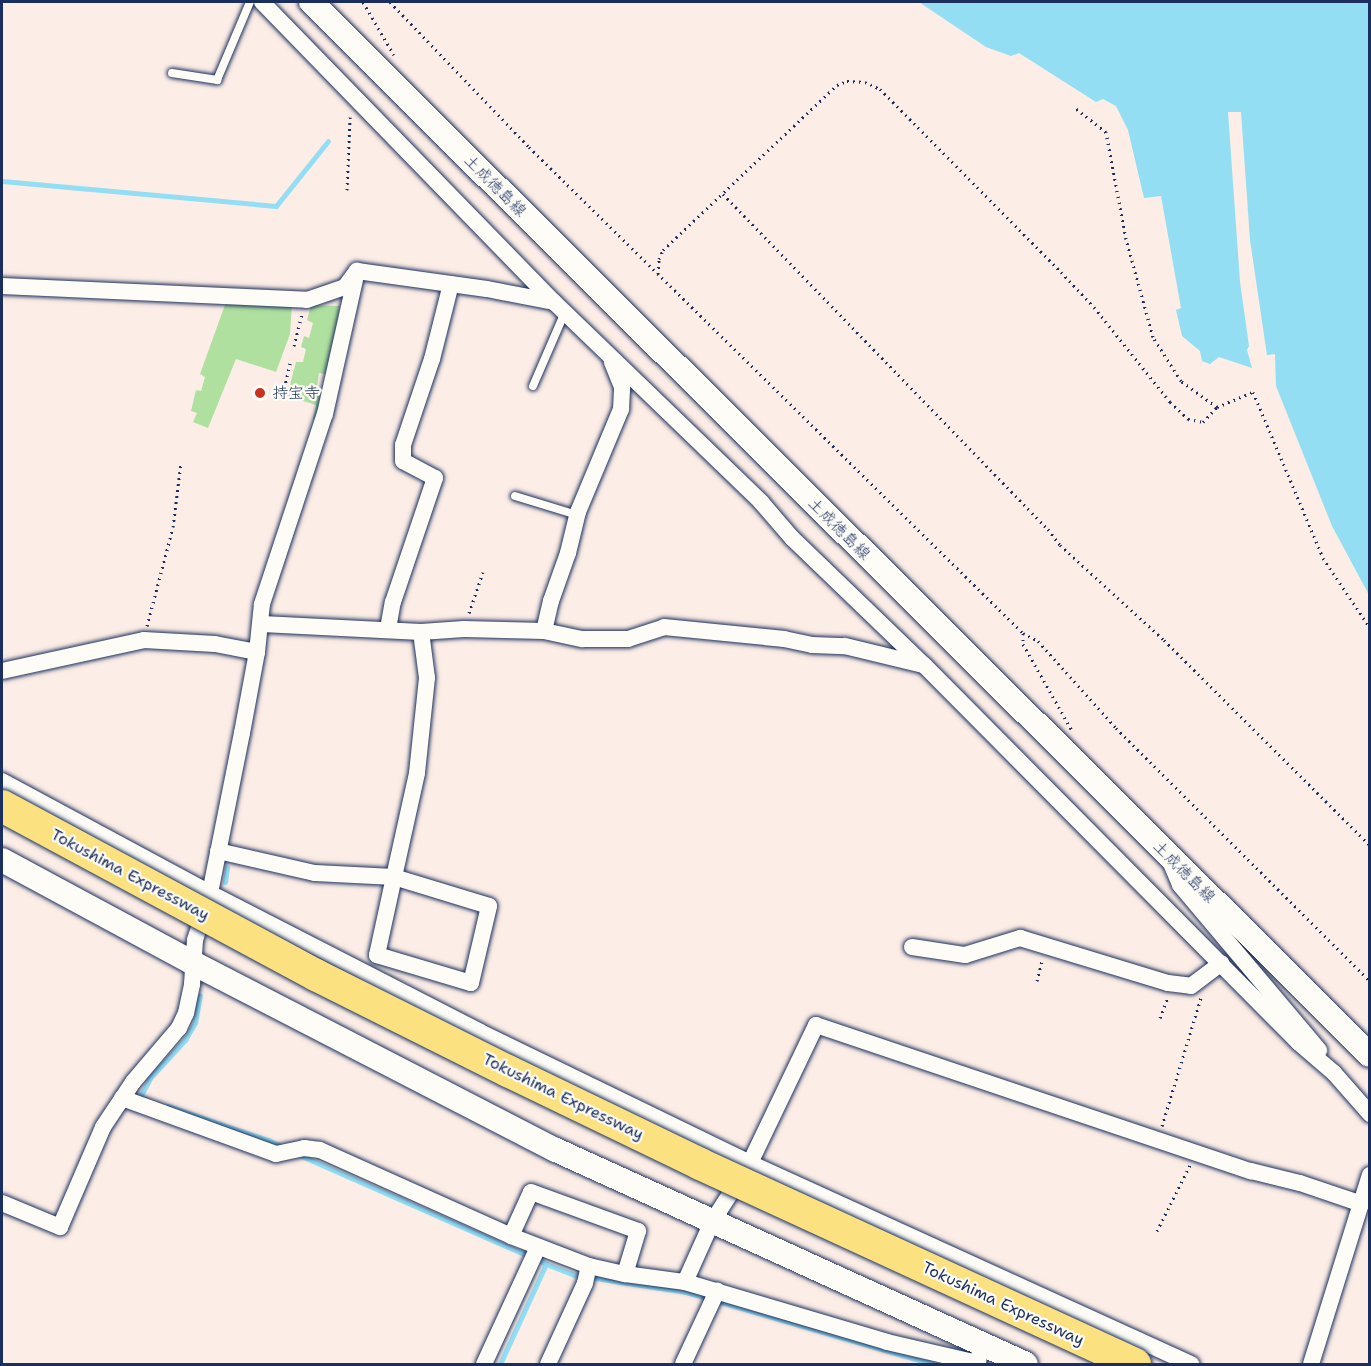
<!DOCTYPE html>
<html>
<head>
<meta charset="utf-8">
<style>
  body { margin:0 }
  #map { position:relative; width:1371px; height:1366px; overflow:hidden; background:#fcede6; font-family:"Shantell Sans","Klee One",sans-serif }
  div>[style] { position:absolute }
  .green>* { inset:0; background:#b0e09f }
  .water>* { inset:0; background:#93def3 }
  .stream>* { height:5px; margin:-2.5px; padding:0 2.5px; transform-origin:2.5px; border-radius:2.5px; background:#93def3 }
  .path>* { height:3px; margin-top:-1.5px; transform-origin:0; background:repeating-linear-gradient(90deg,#1b2f5e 0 1.5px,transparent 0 6px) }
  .roads { filter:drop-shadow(0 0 2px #1b2f5e) drop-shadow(0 0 2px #1b2f5e) }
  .lane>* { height:8px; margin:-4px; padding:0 4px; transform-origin:4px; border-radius:4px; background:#fdfcf7 }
  .street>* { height:16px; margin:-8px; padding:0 8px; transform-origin:8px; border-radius:8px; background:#fdfcf7 }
  .secondary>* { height:24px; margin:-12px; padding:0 12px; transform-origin:12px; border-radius:12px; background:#fdfcf7 }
  .bridges { filter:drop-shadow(0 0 2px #1b2f5e) drop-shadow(0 0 2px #1b2f5e) }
  .highway-bridge>* { height:32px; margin:-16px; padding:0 16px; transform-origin:16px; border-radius:16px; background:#fbe180 }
  .dots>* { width:16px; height:16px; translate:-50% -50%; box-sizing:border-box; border:3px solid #fdfcf7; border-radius:50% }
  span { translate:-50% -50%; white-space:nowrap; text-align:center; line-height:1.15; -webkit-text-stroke:4.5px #fdfcf7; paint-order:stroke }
  .street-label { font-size:16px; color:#1b2f5e }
  .poi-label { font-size:16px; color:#1b2f5e }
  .left { translate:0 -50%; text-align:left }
  .frame { position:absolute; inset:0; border:3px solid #1b2f5e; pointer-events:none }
</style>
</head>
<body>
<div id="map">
  <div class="green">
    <i style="clip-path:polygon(226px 302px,292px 305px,290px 334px,276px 372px,236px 359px,208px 428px,193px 422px,197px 413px,191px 411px,196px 390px,201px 391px,205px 377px,200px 374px)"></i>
    <i style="clip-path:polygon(311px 305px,340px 306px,329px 375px,319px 373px,317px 387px,324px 391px,318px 420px,313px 419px,316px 405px,287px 396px,296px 362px,303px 362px,306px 349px,301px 347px,304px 336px,309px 338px,313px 323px,307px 320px)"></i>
  </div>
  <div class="water">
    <i style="clip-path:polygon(919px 2px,1369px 2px,1369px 595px,1332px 526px,1276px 386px,1275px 354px,1267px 355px,1250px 240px,1241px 112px,1228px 112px,1240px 282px,1249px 346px,1247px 350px,1252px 368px,1219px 357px,1210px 364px,1202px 361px,1200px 351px,1182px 336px,1176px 310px,1181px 308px,1161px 196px,1144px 198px,1128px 130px,1116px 106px,1103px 99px,1096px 102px,1019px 53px,1011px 56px,986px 47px)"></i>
  </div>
  <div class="stream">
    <i style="left:2px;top:181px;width:275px;rotate:5.2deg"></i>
    <i style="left:276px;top:206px;width:83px;rotate:-51.3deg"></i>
    <i style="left:225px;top:882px;width:15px;rotate:-82deg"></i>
    <i style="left:145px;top:1099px;width:5px;rotate:-158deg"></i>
    <i style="left:140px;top:1097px;width:21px;rotate:-62deg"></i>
    <i style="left:150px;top:1078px;width:52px;rotate:-47.4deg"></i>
    <i style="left:185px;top:1040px;width:20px;rotate:-60deg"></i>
    <i style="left:195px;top:1023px;width:28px;rotate:-80deg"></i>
    <i style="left:168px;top:1106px;width:106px;rotate:18.8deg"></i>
    <i style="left:268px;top:1140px;width:17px;rotate:24deg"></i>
    <i style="left:297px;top:1154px;width:272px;rotate:23.8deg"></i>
    <i style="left:546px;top:1264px;width:110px;rotate:114.7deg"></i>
    <i style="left:546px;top:1264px;width:31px;rotate:21deg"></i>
    <i style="left:575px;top:1275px;width:112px;rotate:8.7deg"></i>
    <i style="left:686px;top:1292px;width:257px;rotate:16.3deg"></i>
  </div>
  <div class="path">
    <i style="left:363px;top:2px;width:61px;rotate:59.7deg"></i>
    <i style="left:390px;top:2px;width:201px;rotate:46.2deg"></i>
    <i style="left:529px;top:147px;width:693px;rotate:44.53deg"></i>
    <i style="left:1023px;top:633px;width:11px;rotate:90deg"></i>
    <i style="left:1023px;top:644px;width:98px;rotate:60.5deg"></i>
    <i style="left:347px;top:190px;width:73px;rotate:-87.6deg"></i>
    <i style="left:723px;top:194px;width:467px;rotate:45.9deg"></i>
    <i style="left:1048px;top:529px;width:20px;rotate:53deg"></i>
    <i style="left:1060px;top:545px;width:141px;rotate:42.4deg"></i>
    <i style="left:1164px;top:640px;width:291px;rotate:44.9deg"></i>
    <i style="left:658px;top:274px;width:15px;rotate:-86deg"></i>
    <i style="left:659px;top:259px;width:10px;rotate:-66deg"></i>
    <i style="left:663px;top:250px;width:240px;rotate:-43.5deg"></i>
    <i style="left:837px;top:85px;width:11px;rotate:-22deg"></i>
    <i style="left:847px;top:81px;width:18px;rotate:3deg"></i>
    <i style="left:865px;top:82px;width:17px;rotate:25deg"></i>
    <i style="left:880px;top:89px;width:257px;rotate:45.3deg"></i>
    <i style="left:1061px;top:272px;width:48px;rotate:46.7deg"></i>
    <i style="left:1094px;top:307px;width:122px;rotate:51.3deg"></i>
    <i style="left:1170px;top:402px;width:25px;rotate:43deg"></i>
    <i style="left:1188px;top:419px;width:15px;rotate:11deg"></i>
    <i style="left:1203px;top:422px;width:21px;rotate:-47deg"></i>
    <i style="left:1217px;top:407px;width:44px;rotate:-144.2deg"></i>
    <i style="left:1181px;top:381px;width:52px;rotate:-122.5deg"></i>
    <i style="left:1153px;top:337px;width:102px;rotate:-105.4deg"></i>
    <i style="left:1126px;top:239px;width:109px;rotate:-100.6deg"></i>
    <i style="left:1106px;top:132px;width:39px;rotate:-142deg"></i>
    <i style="left:294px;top:346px;width:33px;rotate:-76deg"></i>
    <i style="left:283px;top:394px;width:35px;rotate:-77deg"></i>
    <i style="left:1217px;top:407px;width:39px;rotate:-23deg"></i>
    <i style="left:1253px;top:392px;width:180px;rotate:67.1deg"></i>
    <i style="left:1323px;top:558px;width:84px;rotate:56.1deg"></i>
    <i style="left:469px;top:613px;width:43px;rotate:-71.1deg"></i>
    <i style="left:147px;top:626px;width:102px;rotate:-75.3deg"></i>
    <i style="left:173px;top:527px;width:64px;rotate:-82.9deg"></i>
    <i style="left:1023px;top:633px;width:17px;rotate:28deg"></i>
    <i style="left:1038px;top:641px;width:117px;rotate:48.1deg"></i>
    <i style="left:1116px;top:728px;width:359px;rotate:44.9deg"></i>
    <i style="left:1037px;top:981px;width:21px;rotate:-76deg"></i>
    <i style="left:1160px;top:1018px;width:22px;rotate:-69deg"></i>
    <i style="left:1162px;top:1126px;width:134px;rotate:-73.1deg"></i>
    <i style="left:1157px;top:1231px;width:74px;rotate:-63.4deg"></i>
  </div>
  <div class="roads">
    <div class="lane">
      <i style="left:172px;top:73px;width:46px;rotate:8.8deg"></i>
      <i style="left:217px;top:80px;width:85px;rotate:-67.1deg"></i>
      <i style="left:533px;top:386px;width:81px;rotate:-66.6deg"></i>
      <i style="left:515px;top:496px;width:65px;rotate:17deg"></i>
    </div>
    <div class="street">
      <i style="left:262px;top:2px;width:419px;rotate:45.8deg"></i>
      <i style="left:554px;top:302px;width:288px;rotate:44deg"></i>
      <i style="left:761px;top:502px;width:48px;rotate:49.3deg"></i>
      <i style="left:792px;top:538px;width:183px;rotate:43.9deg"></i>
      <i style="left:924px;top:665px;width:532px;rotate:45.23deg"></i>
      <i style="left:1299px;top:1043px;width:46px;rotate:40.6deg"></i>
      <i style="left:1334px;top:1073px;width:55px;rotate:48.7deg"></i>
      <i style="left:357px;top:271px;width:131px;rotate:7.9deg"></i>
      <i style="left:487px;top:289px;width:68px;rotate:11deg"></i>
      <i style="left:2px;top:286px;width:305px;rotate:2.6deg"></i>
      <i style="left:307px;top:300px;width:40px;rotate:-18.9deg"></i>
      <i style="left:345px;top:287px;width:19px;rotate:-54deg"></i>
      <i style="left:262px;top:624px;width:159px;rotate:2.9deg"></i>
      <i style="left:421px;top:632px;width:43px;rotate:-4deg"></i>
      <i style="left:464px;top:629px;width:80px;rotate:1.4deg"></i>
      <i style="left:544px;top:631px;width:40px;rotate:12deg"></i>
      <i style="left:583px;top:639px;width:45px"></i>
      <i style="left:628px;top:639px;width:38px;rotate:-18deg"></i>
      <i style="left:664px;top:627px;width:121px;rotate:5.7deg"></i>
      <i style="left:784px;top:639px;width:29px;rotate:12deg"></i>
      <i style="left:812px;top:645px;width:33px;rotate:2deg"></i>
      <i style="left:845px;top:646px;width:80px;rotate:13.7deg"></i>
      <i style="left:388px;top:629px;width:27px;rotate:-80deg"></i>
      <i style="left:393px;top:602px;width:131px;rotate:-71.3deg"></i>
      <i style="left:435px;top:478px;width:36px;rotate:-152deg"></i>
      <i style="left:403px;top:461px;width:16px;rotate:-90deg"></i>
      <i style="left:403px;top:445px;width:91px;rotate:-71.4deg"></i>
      <i style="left:432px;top:359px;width:77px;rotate:-75.8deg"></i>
      <i style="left:544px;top:631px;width:31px;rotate:-77deg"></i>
      <i style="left:551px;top:601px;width:51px;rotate:-70.5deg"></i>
      <i style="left:568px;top:553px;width:42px;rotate:-76.3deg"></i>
      <i style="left:578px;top:512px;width:112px;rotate:-67.3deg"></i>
      <i style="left:621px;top:409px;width:22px;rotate:-87deg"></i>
      <i style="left:622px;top:387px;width:27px;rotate:-112deg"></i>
      <i style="left:2px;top:671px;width:145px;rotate:-12.3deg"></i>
      <i style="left:144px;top:640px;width:71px;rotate:3.2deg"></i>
      <i style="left:215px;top:644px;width:43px;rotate:10.8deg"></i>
      <i style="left:2px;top:781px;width:236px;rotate:28.3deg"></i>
      <i style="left:210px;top:893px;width:304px;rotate:27.2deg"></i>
      <i style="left:480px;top:1032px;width:300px;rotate:25.9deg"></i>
      <i style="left:750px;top:1163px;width:485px;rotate:24.5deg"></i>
      <i style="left:218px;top:851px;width:99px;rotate:12.8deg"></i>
      <i style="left:315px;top:873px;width:79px;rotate:2.9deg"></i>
      <i style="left:394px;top:877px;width:80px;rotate:102.3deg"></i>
      <i style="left:377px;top:955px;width:98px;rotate:16.6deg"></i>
      <i style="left:471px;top:983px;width:79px;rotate:-76.8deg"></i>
      <i style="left:489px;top:906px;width:99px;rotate:-163deg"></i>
      <i style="left:394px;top:877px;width:107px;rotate:-77.5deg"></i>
      <i style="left:417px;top:773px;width:96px;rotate:-84deg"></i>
      <i style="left:427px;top:678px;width:46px;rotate:-97.4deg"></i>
      <i style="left:1170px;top:861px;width:26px;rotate:67deg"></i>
      <i style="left:1180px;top:885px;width:216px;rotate:49.9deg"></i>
      <i style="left:912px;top:947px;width:54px;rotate:8.6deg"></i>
      <i style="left:965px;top:955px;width:58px;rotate:-17.2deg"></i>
      <i style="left:1020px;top:938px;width:155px;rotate:16.9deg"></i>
      <i style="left:1168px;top:983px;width:23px;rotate:7deg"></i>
      <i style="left:1191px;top:986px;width:38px;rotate:-37deg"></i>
      <i style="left:122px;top:1098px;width:164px;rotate:20deg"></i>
      <i style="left:276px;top:1154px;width:29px;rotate:-12deg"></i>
      <i style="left:304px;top:1148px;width:16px;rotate:7deg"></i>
      <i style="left:320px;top:1150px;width:209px;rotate:24.2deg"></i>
      <i style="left:511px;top:1236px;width:84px;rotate:21deg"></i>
      <i style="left:589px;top:1266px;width:37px;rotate:13deg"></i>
      <i style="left:625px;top:1274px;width:61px;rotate:7.6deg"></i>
      <i style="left:685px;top:1282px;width:211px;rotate:16.5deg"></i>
      <i style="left:887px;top:1342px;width:93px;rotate:13deg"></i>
      <i style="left:978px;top:1363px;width:20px;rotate:-81deg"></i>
      <i style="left:2px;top:1203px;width:63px;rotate:22.5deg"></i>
      <i style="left:60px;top:1227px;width:109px;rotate:-66.7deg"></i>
      <i style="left:103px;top:1127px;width:54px;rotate:-56.3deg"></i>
      <i style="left:133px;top:1082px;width:71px;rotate:-49.6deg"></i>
      <i style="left:179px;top:1028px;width:17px;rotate:-65deg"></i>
      <i style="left:186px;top:1013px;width:30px;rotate:-78deg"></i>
      <i style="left:192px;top:984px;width:44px;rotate:-86.1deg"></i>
      <i style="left:195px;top:940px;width:49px;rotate:-72.3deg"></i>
      <i style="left:210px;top:893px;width:163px;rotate:-78.7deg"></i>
      <i style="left:242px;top:733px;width:82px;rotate:-79.5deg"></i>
      <i style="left:257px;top:652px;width:48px;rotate:-84.1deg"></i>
      <i style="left:262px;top:604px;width:200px;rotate:-71.7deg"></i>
      <i style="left:325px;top:414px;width:147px;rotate:-77.4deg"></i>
      <i style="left:511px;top:1236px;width:48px;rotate:-65.6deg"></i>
      <i style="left:531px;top:1192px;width:114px;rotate:20deg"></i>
      <i style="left:638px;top:1231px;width:45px;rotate:106.8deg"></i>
      <i style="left:685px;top:1282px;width:66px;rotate:-65.8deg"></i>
      <i style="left:712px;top:1222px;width:70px;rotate:-57.2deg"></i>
      <i style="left:750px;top:1163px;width:153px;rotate:-64.4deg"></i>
      <i style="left:816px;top:1025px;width:459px;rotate:18.6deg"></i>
      <i style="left:1251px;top:1171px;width:50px;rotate:13.8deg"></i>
      <i style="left:1300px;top:1183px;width:65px;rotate:18.7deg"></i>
      <i style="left:484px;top:1364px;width:129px;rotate:-65.2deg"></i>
      <i style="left:548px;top:1364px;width:89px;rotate:-65.4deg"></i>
      <i style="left:585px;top:1283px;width:17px;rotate:-77deg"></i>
      <i style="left:683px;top:1364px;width:81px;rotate:-65deg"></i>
      <i style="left:1311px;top:1364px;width:198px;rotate:-72.7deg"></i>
    </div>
    <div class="secondary">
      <i style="left:311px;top:2px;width:1493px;rotate:44.84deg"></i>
      <i style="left:2px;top:860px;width:217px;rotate:28.3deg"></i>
      <i style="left:193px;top:963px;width:408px;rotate:27.3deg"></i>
      <i style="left:556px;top:1150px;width:516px;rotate:24.48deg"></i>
    </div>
  </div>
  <div class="bridges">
    <div class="highway-bridge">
      <i style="left:2px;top:806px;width:357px;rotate:28.3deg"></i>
      <i style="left:316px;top:975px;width:215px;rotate:26.6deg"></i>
      <i style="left:508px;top:1071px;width:213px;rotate:25.8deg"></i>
      <i style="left:700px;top:1164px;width:479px;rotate:24.7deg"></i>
    </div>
  </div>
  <div class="dots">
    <i style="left:260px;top:393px;background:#c8321e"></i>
  </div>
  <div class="street-label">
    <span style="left:495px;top:186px;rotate:45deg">土成徳島線</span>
    <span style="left:839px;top:529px;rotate:45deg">土成徳島線</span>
    <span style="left:1184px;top:872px;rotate:45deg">土成徳島線</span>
    <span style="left:130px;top:875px;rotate:28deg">Tokushima Expressway</span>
    <span style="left:563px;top:1097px;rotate:26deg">Tokushima Expressway</span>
    <span style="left:1003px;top:1304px;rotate:25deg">Tokushima Expressway</span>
  </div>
  <div class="poi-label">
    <span class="left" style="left:272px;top:393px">持宝寺</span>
  </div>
  <div class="frame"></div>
</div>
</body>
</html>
